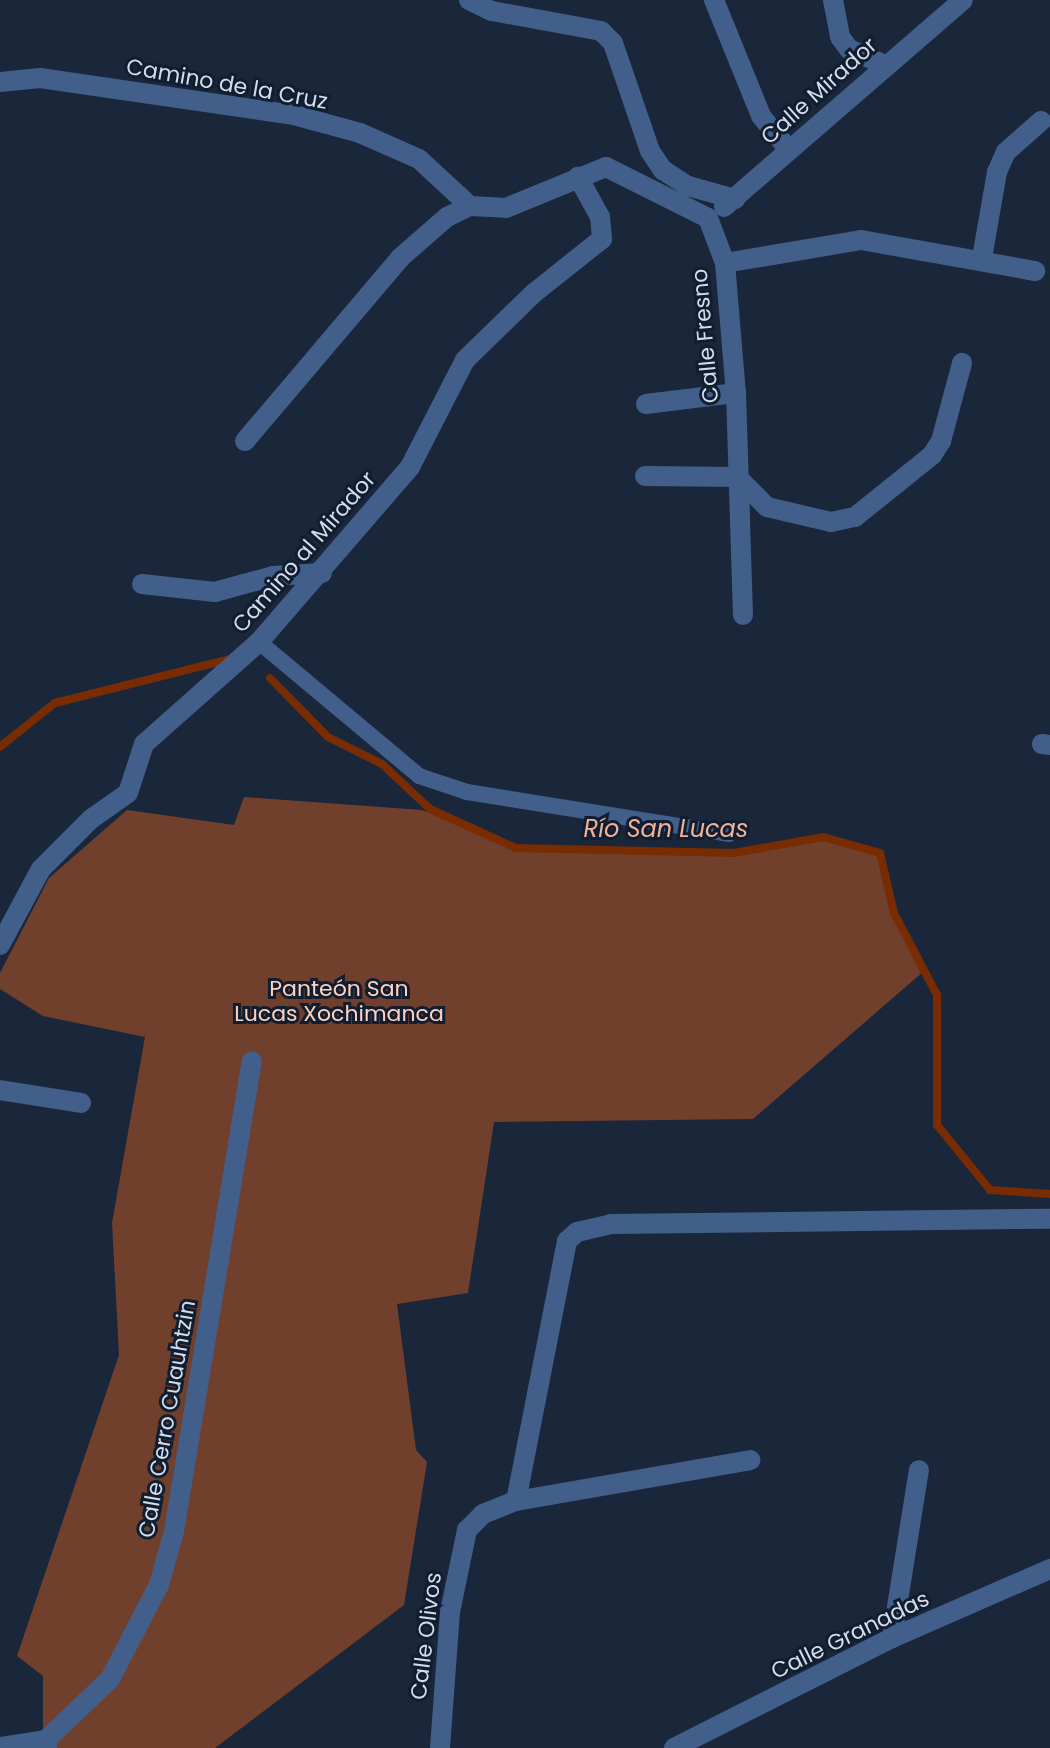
<!DOCTYPE html>
<html>
<head>
<meta charset="utf-8">
<style>
  body { margin:0 }
  #map { position:relative; width:1050px; height:1748px; overflow:hidden; background:#1a273b; font-family:Poppins,sans-serif }
  div>[style] { position:absolute }
  .green>* { inset:0; background:#70402c }
  .stream>* { height:8px; margin:-4px; padding:0 4px; transform-origin:4px; border-radius:4px; background:#792c01 }
  .service>* { height:16px; margin:-8px; padding:0 8px; transform-origin:8px; border-radius:8px; background:#425f8b }
  .minor>* { height:20px; margin:-10px; padding:0 10px; transform-origin:10px; border-radius:10px; background:#425f8b }
  span { translate:-50% -50%; white-space:nowrap; text-align:center; line-height:1.15; -webkit-text-stroke:6px #111e31; paint-order:stroke }
  .street-label { font-size:22px; color:#d4ddea }
  .park-label { font-size:22px; color:#ffd0bd }
  .water-label { font-size:24px; color:#f4b195; font-style:italic }
</style>
</head>
<body>
<div id="map">
  <div class="green">
    <i style="clip-path:polygon(244px 797px,422px 810px,516px 848px,734px 853px,823px 837px,880px 853px,894px 913px,924px 971px,753px 1119px,494px 1122px,468px 1293px,397px 1304px,416px 1450px,427px 1462px,404px 1605px,215px 1748px,43px 1748px,43px 1676px,17px 1656px,119px 1355px,112px 1223px,145px 1037px,43px 1016px,0 989px,0 973px,49px 878px,127px 810px,234px 825px)"></i>
  </div>
  <div class="stream">
    <i style="left:270px;top:678px;width:83px;rotate:45.5deg"></i>
    <i style="left:328px;top:737px;width:60px;rotate:26.6deg"></i>
    <i style="left:382px;top:764px;width:66px;rotate:43.2deg"></i>
    <i style="left:430px;top:809px;width:94px;rotate:24.4deg"></i>
    <i style="left:516px;top:848px;width:218px;rotate:1.3deg"></i>
    <i style="left:734px;top:853px;width:90px;rotate:-10.2deg"></i>
    <i style="left:823px;top:837px;width:59px;rotate:15.7deg"></i>
    <i style="left:880px;top:853px;width:62px;rotate:76.9deg"></i>
    <i style="left:894px;top:913px;width:93px;rotate:62.3deg"></i>
    <i style="left:937px;top:995px;width:130px;rotate:90deg"></i>
    <i style="left:937px;top:1125px;width:84px;rotate:50.8deg"></i>
    <i style="left:990px;top:1190px;width:60px;rotate:3.8deg"></i>
    <i style="left:0;top:747px;width:70px;rotate:-38.7deg"></i>
    <i style="left:55px;top:703px;width:180px;rotate:-14.1deg"></i>
  </div>
  <div class="service">
    <i style="left:259px;top:642px;width:209px;rotate:39.9deg"></i>
    <i style="left:419px;top:776px;width:51px;rotate:18.4deg"></i>
    <i style="left:467px;top:792px;width:265px;rotate:9.1deg"></i>
  </div>
  <div class="minor">
    <i style="left:469px;top:0;width:25px;rotate:26deg"></i>
    <i style="left:492px;top:11px;width:111px;rotate:10.4deg"></i>
    <i style="left:601px;top:31px;width:17px;rotate:45deg"></i>
    <i style="left:613px;top:43px;width:114px;rotate:71.1deg"></i>
    <i style="left:650px;top:151px;width:23px;rotate:56deg"></i>
    <i style="left:663px;top:170px;width:30px;rotate:33deg"></i>
    <i style="left:688px;top:186px;width:49px;rotate:15.5deg"></i>
    <i style="left:714px;top:0;width:125px;rotate:67.9deg"></i>
    <i style="left:761px;top:116px;width:44px;rotate:50.5deg"></i>
    <i style="left:833px;top:0;width:38px;rotate:79deg"></i>
    <i style="left:840px;top:37px;width:15px;rotate:53deg"></i>
    <i style="left:849px;top:49px;width:39px;rotate:24deg"></i>
    <i style="left:0;top:82px;width:40px;rotate:-5.7deg"></i>
    <i style="left:40px;top:78px;width:257px;rotate:8.3deg"></i>
    <i style="left:294px;top:115px;width:68px;rotate:15.3deg"></i>
    <i style="left:360px;top:133px;width:64px;rotate:23.8deg"></i>
    <i style="left:419px;top:159px;width:69px;rotate:42.7deg"></i>
    <i style="left:470px;top:206px;width:36px;rotate:3deg"></i>
    <i style="left:506px;top:208px;width:108px;rotate:-22.3deg"></i>
    <i style="left:606px;top:167px;width:114px;rotate:26.6deg"></i>
    <i style="left:708px;top:218px;width:48px;rotate:69.3deg"></i>
    <i style="left:725px;top:263px;width:130px;rotate:85.2deg"></i>
    <i style="left:736px;top:393px;width:222px;rotate:88.2deg"></i>
    <i style="left:724px;top:207px;width:316px;rotate:-40.9deg"></i>
    <i style="left:982px;top:258px;width:87px;rotate:-80.1deg"></i>
    <i style="left:997px;top:172px;width:22px;rotate:-66deg"></i>
    <i style="left:1006px;top:152px;width:47px;rotate:-41.5deg"></i>
    <i style="left:725px;top:263px;width:138px;rotate:-9.6deg"></i>
    <i style="left:861px;top:240px;width:177px;rotate:10.1deg"></i>
    <i style="left:646px;top:404px;width:91px;rotate:-7deg"></i>
    <i style="left:245px;top:441px;width:240px;rotate:-49.7deg"></i>
    <i style="left:400px;top:258px;width:62px;rotate:-41.1deg"></i>
    <i style="left:447px;top:217px;width:25px;rotate:-26deg"></i>
    <i style="left:645px;top:476px;width:92px;rotate:0.6deg"></i>
    <i style="left:737px;top:477px;width:42px;rotate:45deg"></i>
    <i style="left:767px;top:507px;width:66px;rotate:13.2deg"></i>
    <i style="left:831px;top:522px;width:25px;rotate:-12deg"></i>
    <i style="left:855px;top:517px;width:99px;rotate:-38.8deg"></i>
    <i style="left:932px;top:455px;width:17px;rotate:-57deg"></i>
    <i style="left:941px;top:441px;width:81px;rotate:-74.9deg"></i>
    <i style="left:142px;top:584px;width:73px;rotate:6.3deg"></i>
    <i style="left:215px;top:592px;width:60px;rotate:-15.4deg"></i>
    <i style="left:273px;top:576px;width:49px;rotate:-3.5deg"></i>
    <i style="left:1042px;top:744px;width:8px;rotate:7deg"></i>
    <i style="left:0;top:945px;width:86px;rotate:-61.7deg"></i>
    <i style="left:41px;top:869px;width:71px;rotate:-45deg"></i>
    <i style="left:91px;top:819px;width:45px;rotate:-35.1deg"></i>
    <i style="left:128px;top:793px;width:52px;rotate:-71.9deg"></i>
    <i style="left:144px;top:744px;width:154px;rotate:-41.6deg"></i>
    <i style="left:259px;top:642px;width:231px;rotate:-49.2deg"></i>
    <i style="left:410px;top:467px;width:120px;rotate:-62.8deg"></i>
    <i style="left:465px;top:360px;width:96px;rotate:-44.2deg"></i>
    <i style="left:534px;top:293px;width:87px;rotate:-38.5deg"></i>
    <i style="left:602px;top:239px;width:22px;rotate:-95deg"></i>
    <i style="left:600px;top:217px;width:46px;rotate:-118.8deg"></i>
    <i style="left:0;top:1090px;width:82px;rotate:9.1deg"></i>
    <i style="left:516px;top:1501px;width:265px;rotate:-78.9deg"></i>
    <i style="left:567px;top:1241px;width:13px;rotate:-42deg"></i>
    <i style="left:577px;top:1232px;width:35px;rotate:-13deg"></i>
    <i style="left:611px;top:1224px;width:439px;rotate:-0.7deg"></i>
    <i style="left:892px;top:1638px;width:170px;rotate:-80.9deg"></i>
    <i style="left:0;top:1747px;width:47px;rotate:-8.7deg"></i>
    <i style="left:47px;top:1748px;width:8px;rotate:-97deg"></i>
    <i style="left:46px;top:1740px;width:88px;rotate:-43.6deg"></i>
    <i style="left:110px;top:1679px;width:106px;rotate:-62.5deg"></i>
    <i style="left:159px;top:1585px;width:56px;rotate:-74.5deg"></i>
    <i style="left:174px;top:1531px;width:476px;rotate:-80.6deg"></i>
    <i style="left:440px;top:1748px;width:136px;rotate:-85.8deg"></i>
    <i style="left:450px;top:1612px;width:84px;rotate:-78.3deg"></i>
    <i style="left:467px;top:1530px;width:23px;rotate:-45deg"></i>
    <i style="left:483px;top:1514px;width:35px;rotate:-22deg"></i>
    <i style="left:516px;top:1501px;width:238px;rotate:-9.9deg"></i>
    <i style="left:674px;top:1748px;width:244px;rotate:-26.8deg"></i>
    <i style="left:892px;top:1638px;width:172px;rotate:-23.6deg"></i>
  </div>
  <div class="street-label">
    <span style="left:227px;top:84px;rotate:10deg">Camino de la Cruz</span>
    <span style="left:819px;top:91px;rotate:-42deg">Calle Mirador</span>
    <span style="left:705px;top:336px;rotate:-95deg">Calle Fresno</span>
    <span style="left:304px;top:552px;rotate:-49deg">Camino al Mirador</span>
    <span style="left:167px;top:1419px;rotate:-80deg">Calle Cerro Cuauhtzin</span>
    <span style="left:850px;top:1635px;rotate:-26deg">Calle Granadas</span>
    <span style="left:426px;top:1636px;rotate:-83deg">Calle Olivos</span>
  </div>
  <div class="park-label">
    <span style="left:339px;top:1001px">Panteón San<br>Lucas Xochimanca</span>
  </div>
  <div class="water-label">
    <span style="left:666px;top:829px">Río San Lucas</span>
  </div>
</div>
</body>
</html>
